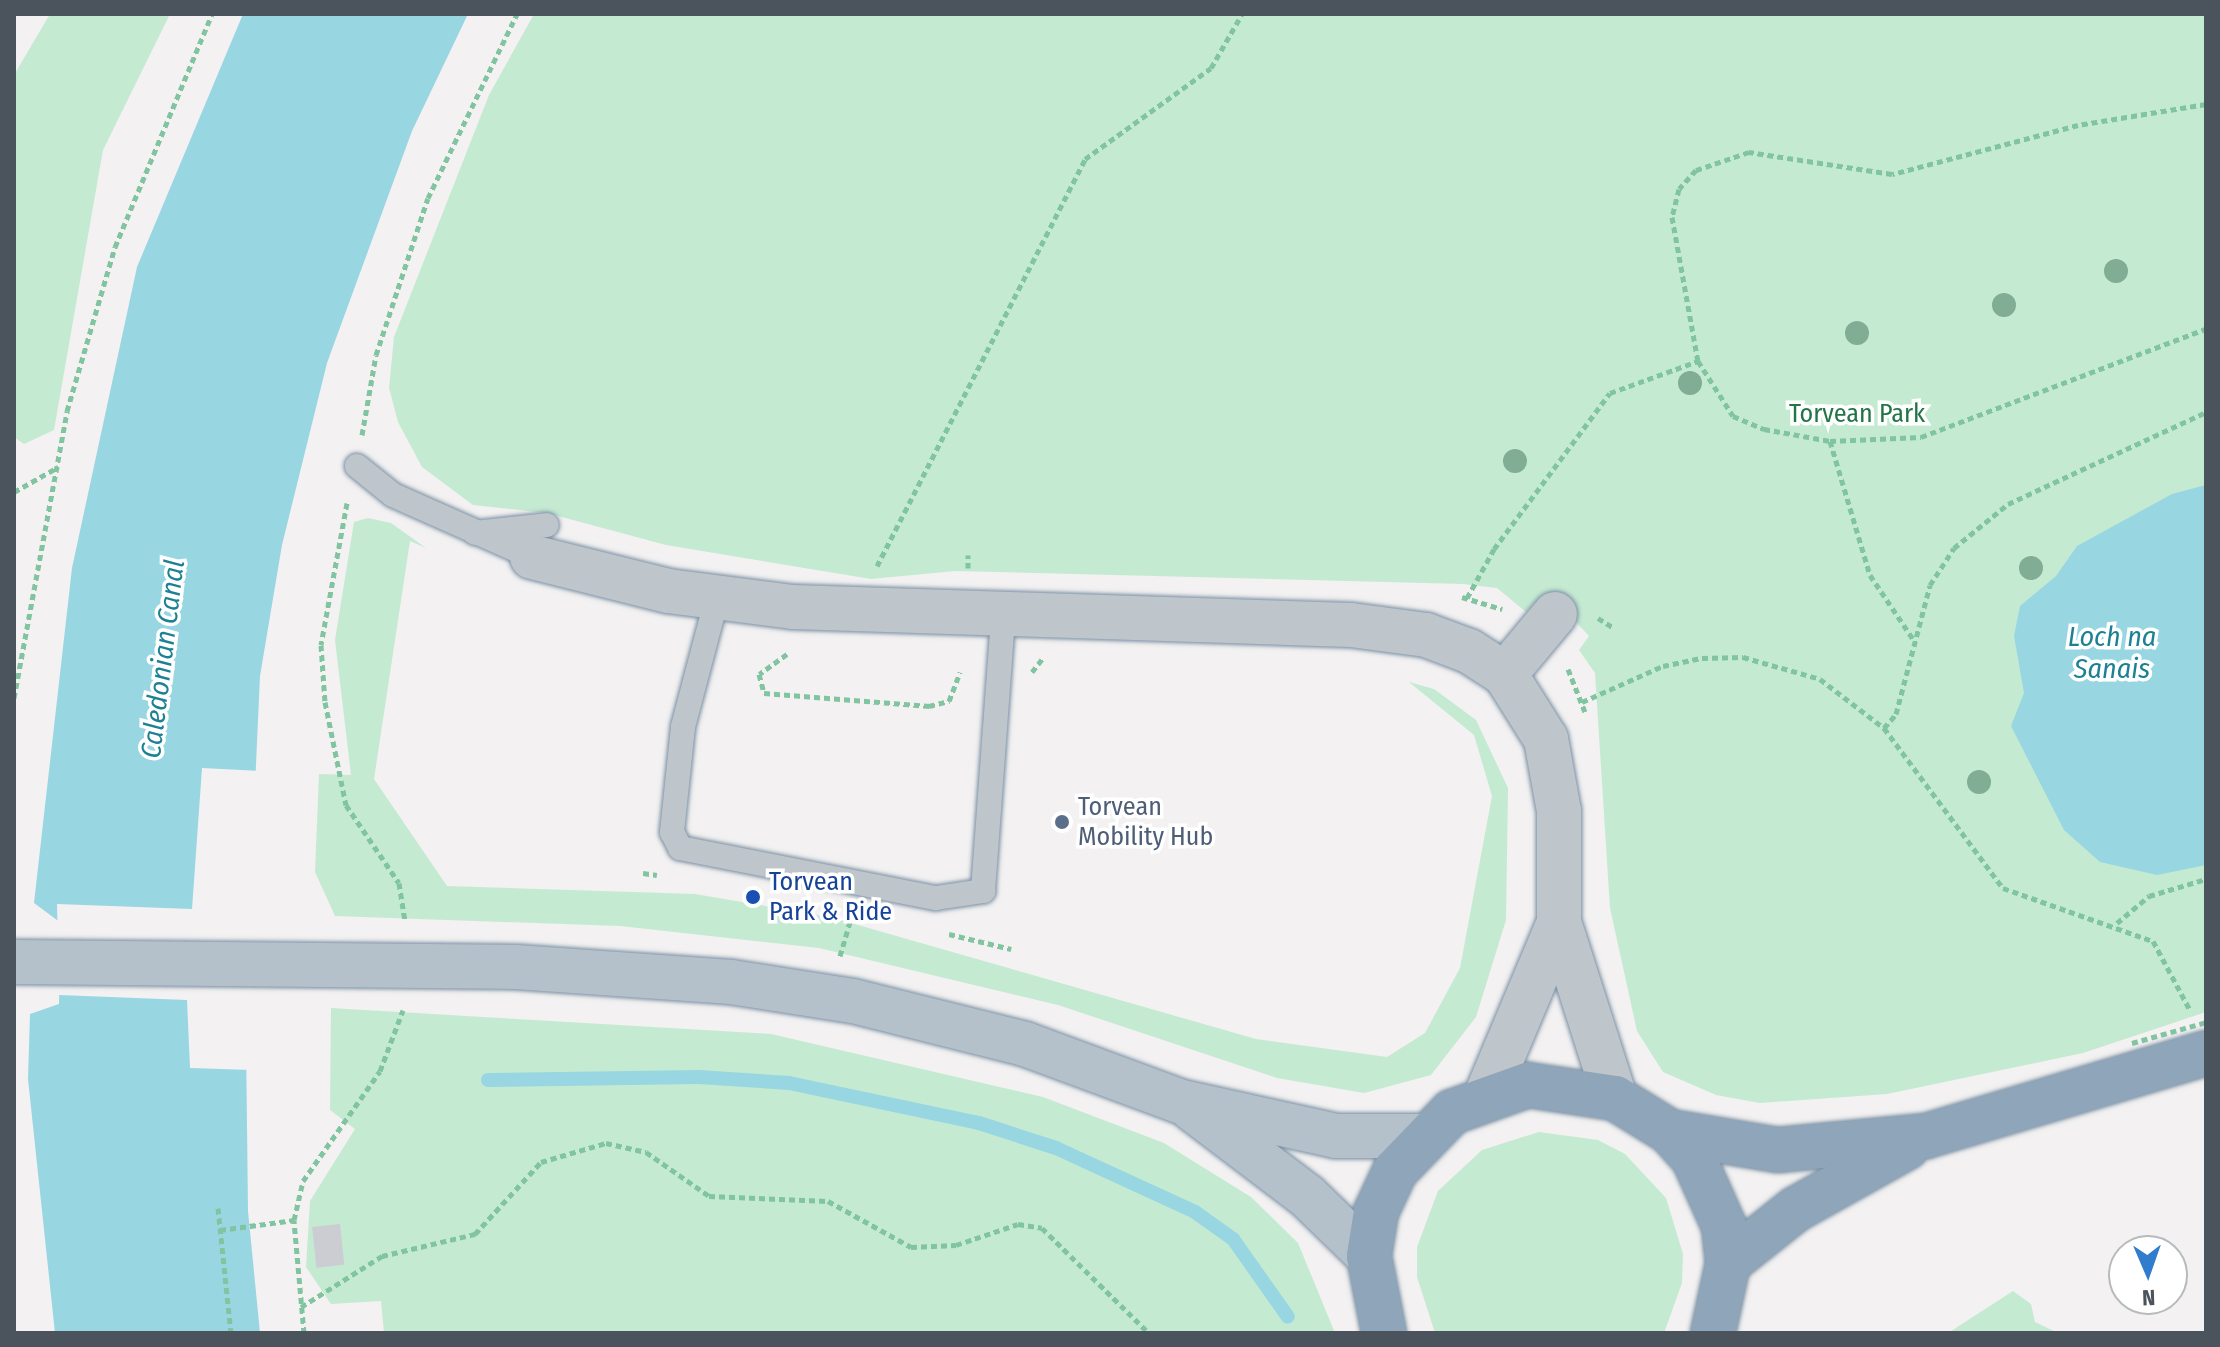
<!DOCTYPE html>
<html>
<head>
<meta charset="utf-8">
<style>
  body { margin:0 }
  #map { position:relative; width:2220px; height:1347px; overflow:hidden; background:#f3f1f1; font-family:"Fira Sans Condensed",sans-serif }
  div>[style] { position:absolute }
  .green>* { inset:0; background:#c5ead2 }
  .water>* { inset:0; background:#98d6e2 }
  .pier>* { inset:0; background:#f3f1f1 }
  .stream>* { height:14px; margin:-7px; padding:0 7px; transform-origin:7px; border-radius:7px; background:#98d6e2 }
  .building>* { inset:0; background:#cbcdd2; transform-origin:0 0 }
  .path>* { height:5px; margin-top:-2.5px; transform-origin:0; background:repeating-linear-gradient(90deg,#81c4a0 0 6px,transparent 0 10px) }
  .roads { filter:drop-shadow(0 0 2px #7a90a4) drop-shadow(0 0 2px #7a90a4) }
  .lane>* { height:24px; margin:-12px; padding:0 12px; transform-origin:12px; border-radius:12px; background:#bec5cb }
  .street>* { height:44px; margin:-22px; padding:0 22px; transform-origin:22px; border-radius:22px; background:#bec5cb }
  .primary>* { height:44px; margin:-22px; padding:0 22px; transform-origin:22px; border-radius:22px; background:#b4c1cb }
  .highway>* { height:44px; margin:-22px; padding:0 22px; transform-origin:22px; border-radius:22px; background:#8fa5b9 }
  .path-bridge>* { height:5px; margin-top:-2.5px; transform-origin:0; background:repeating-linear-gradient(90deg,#81c4a0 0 6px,transparent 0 10px) }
  .trees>* { width:24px; height:24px; margin:-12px; border-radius:50%; background:#81ad94 }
  .dots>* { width:22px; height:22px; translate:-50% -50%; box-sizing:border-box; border:4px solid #fff; border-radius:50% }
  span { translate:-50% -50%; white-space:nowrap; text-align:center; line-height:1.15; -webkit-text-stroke:7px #fff; paint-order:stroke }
  .park-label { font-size:26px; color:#237548 }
  .service-label { font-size:26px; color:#4e5e75 }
  .left { translate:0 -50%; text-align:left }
  .transit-label { font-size:26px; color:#164399 }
  .water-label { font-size:28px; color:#1d8194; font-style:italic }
  .frame { position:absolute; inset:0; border:16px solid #4b545c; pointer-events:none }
  .north { position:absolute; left:2108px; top:1235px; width:80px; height:80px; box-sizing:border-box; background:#fff; border:2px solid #b7bbbe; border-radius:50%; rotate:178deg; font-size:22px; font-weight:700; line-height:32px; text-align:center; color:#4b545c }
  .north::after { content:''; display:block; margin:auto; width:28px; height:36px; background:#307ccd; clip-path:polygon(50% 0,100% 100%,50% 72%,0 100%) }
</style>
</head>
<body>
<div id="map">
  <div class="green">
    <i style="clip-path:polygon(50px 14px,170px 14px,103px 150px,54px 430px,24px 444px,14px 437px,14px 75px)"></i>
    <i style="clip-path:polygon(534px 14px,2206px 14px,2206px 1012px,2083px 1053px,1887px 1094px,1760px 1103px,1716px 1095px,1663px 1072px,1637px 1031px,1610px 908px,1595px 673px,1579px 650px,1589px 636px,1551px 596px,1543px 595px,1526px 612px,1497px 588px,1463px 584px,955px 571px,871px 579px,666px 545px,547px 513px,473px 505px,422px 467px,398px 422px,389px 388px,394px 337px,489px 95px)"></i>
    <i style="clip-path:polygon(368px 518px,391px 523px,426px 548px,410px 541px,374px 779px,447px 886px,695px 894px,830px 917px,1256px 1039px,1387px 1057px,1425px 1033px,1460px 968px,1492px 796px,1474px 735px,1409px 682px,1434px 689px,1476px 720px,1508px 788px,1506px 920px,1476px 1017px,1431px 1075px,1364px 1093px,1277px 1078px,1058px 1005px,819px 948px,620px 926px,335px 916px,315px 872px,319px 774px,351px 775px,335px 640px,354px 522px)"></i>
    <i style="clip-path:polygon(331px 1008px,771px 1034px,1043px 1097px,1164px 1143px,1251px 1197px,1298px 1243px,1335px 1333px,384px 1333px,381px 1301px,331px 1304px,306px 1267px,310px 1201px,355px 1129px,330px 1110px)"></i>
    <i style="clip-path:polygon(1539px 1132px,1598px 1140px,1625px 1154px,1666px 1198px,1683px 1254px,1682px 1283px,1664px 1333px,1435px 1333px,1417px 1277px,1417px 1247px,1438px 1191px,1482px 1150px)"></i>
    <i style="clip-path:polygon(2013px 1291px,2031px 1304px,2035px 1322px,2058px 1333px,1948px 1333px)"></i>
  </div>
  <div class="water">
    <i style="clip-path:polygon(243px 14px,468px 14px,412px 131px,327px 363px,282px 545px,260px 676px,251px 875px,214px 924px,212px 1007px,246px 1040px,248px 1211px,260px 1333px,55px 1333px,28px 1079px,30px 1014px,59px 1004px,61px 923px,34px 903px,72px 568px,137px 267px)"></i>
    <i style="clip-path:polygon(2206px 485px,2206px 865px,2157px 875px,2100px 862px,2064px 830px,2011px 726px,2024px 693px,2014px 636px,2020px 606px,2056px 576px,2077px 546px,2172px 494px)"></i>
  </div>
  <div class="pier">
    <i style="clip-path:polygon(202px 768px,260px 771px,254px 905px,218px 926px,216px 1006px,250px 1038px,251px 1070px,190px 1068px,187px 1000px,59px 995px,57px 904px,192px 909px)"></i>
  </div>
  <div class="stream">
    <i style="left:488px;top:1080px;width:211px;rotate:-0.8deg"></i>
    <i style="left:699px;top:1077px;width:90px;rotate:3.8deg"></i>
    <i style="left:789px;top:1083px;width:194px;rotate:11.9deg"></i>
    <i style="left:979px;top:1123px;width:81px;rotate:18deg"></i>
    <i style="left:1056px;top:1148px;width:153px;rotate:24.7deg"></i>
    <i style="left:1195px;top:1212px;width:47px;rotate:35.4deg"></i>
    <i style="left:1233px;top:1239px;width:95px;rotate:54.8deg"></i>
  </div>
  <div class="building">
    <i style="left:340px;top:1224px;width:41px;height:28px;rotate:84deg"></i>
  </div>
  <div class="path">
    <i style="left:2206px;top:104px;width:130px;rotate:170.7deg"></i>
    <i style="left:2078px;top:125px;width:192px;rotate:165.2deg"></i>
    <i style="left:1892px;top:174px;width:145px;rotate:-171.3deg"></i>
    <i style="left:1749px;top:152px;width:56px;rotate:161.2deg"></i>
    <i style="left:1696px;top:170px;width:25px;rotate:132deg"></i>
    <i style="left:1679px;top:189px;width:29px;rotate:104deg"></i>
    <i style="left:1672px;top:217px;width:146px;rotate:79.8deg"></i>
    <i style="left:1698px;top:361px;width:65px;rotate:57.5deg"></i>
    <i style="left:1733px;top:416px;width:34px;rotate:23deg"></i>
    <i style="left:1764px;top:429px;width:67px;rotate:10.3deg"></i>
    <i style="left:1830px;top:441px;width:91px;rotate:-2.5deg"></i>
    <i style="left:1921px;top:437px;width:305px;rotate:-20.8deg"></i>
    <i style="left:362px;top:435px;width:81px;rotate:-80.1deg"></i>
    <i style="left:376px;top:355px;width:165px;rotate:-71.7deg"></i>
    <i style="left:428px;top:198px;width:204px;rotate:-64.2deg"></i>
    <i style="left:1830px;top:441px;width:140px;rotate:73.4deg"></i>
    <i style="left:1870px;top:575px;width:77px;rotate:56.1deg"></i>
    <i style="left:14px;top:492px;width:51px;rotate:-29.6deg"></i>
    <i style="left:347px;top:503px;width:144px;rotate:100.4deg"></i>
    <i style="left:321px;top:645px;width:57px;rotate:86deg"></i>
    <i style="left:325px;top:702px;width:105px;rotate:78.5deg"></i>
    <i style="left:346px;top:805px;width:94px;rotate:55.8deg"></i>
    <i style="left:399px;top:883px;width:39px;rotate:81deg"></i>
    <i style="left:877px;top:566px;width:457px;rotate:-62.9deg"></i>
    <i style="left:1085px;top:159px;width:155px;rotate:-35.8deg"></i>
    <i style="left:1211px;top:68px;width:62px;rotate:-60.1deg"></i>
    <i style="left:968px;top:568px;width:13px;rotate:-90deg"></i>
    <i style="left:1462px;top:597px;width:42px;rotate:16.7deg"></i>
    <i style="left:1467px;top:598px;width:56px;rotate:-61.1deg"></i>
    <i style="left:1494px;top:549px;width:194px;rotate:-53.4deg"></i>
    <i style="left:1610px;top:393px;width:94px;rotate:-20deg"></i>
    <i style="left:1598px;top:618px;width:19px;rotate:32deg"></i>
    <i style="left:787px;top:654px;width:34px;rotate:144deg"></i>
    <i style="left:759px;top:674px;width:20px;rotate:75deg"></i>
    <i style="left:764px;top:693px;width:166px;rotate:4.5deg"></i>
    <i style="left:929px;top:706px;width:21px;rotate:-14deg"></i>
    <i style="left:949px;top:701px;width:31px;rotate:-69deg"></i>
    <i style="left:1568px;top:669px;width:46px;rotate:68.4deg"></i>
    <i style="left:1032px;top:672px;width:18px;rotate:-52deg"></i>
    <i style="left:14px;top:698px;width:292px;rotate:-79.5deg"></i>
    <i style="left:67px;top:411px;width:171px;rotate:-73.7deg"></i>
    <i style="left:115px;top:247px;width:252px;rotate:-67.4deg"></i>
    <i style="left:1582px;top:702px;width:89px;rotate:-24deg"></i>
    <i style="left:1663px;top:666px;width:40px;rotate:-12deg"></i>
    <i style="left:1702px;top:658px;width:41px;rotate:-1.4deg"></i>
    <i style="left:1743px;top:657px;width:80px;rotate:15.9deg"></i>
    <i style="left:1820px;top:679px;width:81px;rotate:37.4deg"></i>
    <i style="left:1884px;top:728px;width:199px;rotate:53.4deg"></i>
    <i style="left:2003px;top:888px;width:159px;rotate:19.5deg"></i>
    <i style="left:2153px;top:941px;width:78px;rotate:61.8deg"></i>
    <i style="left:1884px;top:728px;width:18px;rotate:-49deg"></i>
    <i style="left:1896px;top:714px;width:133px;rotate:-75.2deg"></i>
    <i style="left:1930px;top:585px;width:44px;rotate:-57deg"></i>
    <i style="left:1954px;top:548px;width:70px;rotate:-39.2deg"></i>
    <i style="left:2008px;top:504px;width:218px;rotate:-24.9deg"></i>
    <i style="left:643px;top:873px;width:14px;rotate:8deg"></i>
    <i style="left:2117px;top:923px;width:42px;rotate:-40.2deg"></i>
    <i style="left:2149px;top:896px;width:59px;rotate:-16.6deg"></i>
    <i style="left:949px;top:934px;width:64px;rotate:13.6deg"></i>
    <i style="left:840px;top:956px;width:43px;rotate:-73.7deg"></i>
    <i style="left:218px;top:1208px;width:126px;rotate:84.1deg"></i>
    <i style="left:220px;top:1230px;width:75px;rotate:-7.7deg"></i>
    <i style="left:301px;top:1307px;width:96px;rotate:-32.2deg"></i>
    <i style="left:382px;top:1256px;width:96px;rotate:-13.3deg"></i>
    <i style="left:475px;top:1234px;width:98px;rotate:-47.5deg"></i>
    <i style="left:541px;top:1162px;width:68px;rotate:-16.3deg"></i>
    <i style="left:606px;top:1143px;width:41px;rotate:12.7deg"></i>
    <i style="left:646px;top:1152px;width:77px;rotate:34.9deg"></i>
    <i style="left:709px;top:1196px;width:119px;rotate:2.4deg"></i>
    <i style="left:828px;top:1201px;width:95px;rotate:29deg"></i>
    <i style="left:911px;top:1247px;width:45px;rotate:-2.5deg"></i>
    <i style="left:956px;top:1245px;width:65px;rotate:-18.7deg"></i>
    <i style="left:1018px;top:1224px;width:24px;rotate:9deg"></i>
    <i style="left:1042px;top:1228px;width:150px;rotate:44.5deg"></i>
    <i style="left:14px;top:1331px;width:2px;rotate:90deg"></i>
    <i style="left:304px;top:1333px;width:113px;rotate:-95.1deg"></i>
    <i style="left:294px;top:1220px;width:40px;rotate:-77deg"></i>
    <i style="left:303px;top:1181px;width:134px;rotate:-55deg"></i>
    <i style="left:380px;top:1071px;width:65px;rotate:-69.3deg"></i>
  </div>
  <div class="roads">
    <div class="lane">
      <i style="left:357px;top:466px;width:46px;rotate:38.9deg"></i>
      <i style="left:393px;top:495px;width:152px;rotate:24deg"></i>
      <i style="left:475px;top:533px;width:72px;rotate:-6.3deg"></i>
      <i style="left:717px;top:598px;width:133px;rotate:104.8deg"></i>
      <i style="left:683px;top:727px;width:106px;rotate:96deg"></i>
      <i style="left:672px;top:832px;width:18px;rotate:63deg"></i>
      <i style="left:680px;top:848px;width:261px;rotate:11.1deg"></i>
      <i style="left:936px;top:898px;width:48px;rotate:-8.5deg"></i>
      <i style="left:983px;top:891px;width:275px;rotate:-85.8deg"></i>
    </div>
    <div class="street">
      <i style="left:532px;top:557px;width:140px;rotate:14deg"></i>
      <i style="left:668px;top:591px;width:126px;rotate:7.3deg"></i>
      <i style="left:793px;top:607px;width:558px;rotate:1.85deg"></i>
      <i style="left:1351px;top:625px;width:76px;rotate:7.6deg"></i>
      <i style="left:1426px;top:635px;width:46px;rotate:20.4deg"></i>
      <i style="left:1469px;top:651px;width:43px;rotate:32.6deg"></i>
      <i style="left:1505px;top:674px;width:77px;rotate:57.8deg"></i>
      <i style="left:1546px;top:739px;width:73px;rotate:79.8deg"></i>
      <i style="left:1559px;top:811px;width:111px;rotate:90deg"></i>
      <i style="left:1559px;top:922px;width:185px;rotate:72.3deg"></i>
      <i style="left:1505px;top:674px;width:78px;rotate:-50.2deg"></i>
      <i style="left:1486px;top:1096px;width:189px;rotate:-67.2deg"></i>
    </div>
    <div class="primary">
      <i style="left:14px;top:962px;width:502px;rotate:0.57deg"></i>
      <i style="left:516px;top:967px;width:216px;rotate:4deg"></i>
      <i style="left:731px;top:982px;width:123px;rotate:8.9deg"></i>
      <i style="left:853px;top:1001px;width:177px;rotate:14deg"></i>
      <i style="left:1025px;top:1044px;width:167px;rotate:20.3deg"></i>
      <i style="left:1182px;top:1102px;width:158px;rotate:12.4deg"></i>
      <i style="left:1336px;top:1136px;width:86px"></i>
      <i style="left:1191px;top:1108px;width:146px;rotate:37.2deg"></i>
      <i style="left:1307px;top:1196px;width:86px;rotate:44.1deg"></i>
    </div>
    <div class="highway">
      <i style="left:1670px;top:1132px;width:109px;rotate:9.5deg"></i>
      <i style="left:1778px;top:1150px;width:149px;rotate:-5.4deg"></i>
      <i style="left:1926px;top:1136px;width:292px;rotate:-16.5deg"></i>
      <i style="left:1728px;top:1263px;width:87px;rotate:-38.5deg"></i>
      <i style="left:1796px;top:1209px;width:127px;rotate:-29.2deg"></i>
      <i style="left:1384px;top:1333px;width:78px;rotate:-101deg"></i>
      <i style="left:1369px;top:1256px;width:45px;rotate:-81deg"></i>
      <i style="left:1376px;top:1212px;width:45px;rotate:-65.1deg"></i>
      <i style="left:1395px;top:1171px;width:82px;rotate:-46deg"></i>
      <i style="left:1452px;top:1112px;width:81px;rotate:-19.6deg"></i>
      <i style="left:1528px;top:1085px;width:88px;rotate:8.5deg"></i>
      <i style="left:1615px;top:1098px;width:65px;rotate:31.7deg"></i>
      <i style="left:1670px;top:1132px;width:36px;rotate:48deg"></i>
      <i style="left:1694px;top:1159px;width:73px;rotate:65.9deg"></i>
      <i style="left:1724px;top:1226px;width:37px;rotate:84deg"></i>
      <i style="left:1728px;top:1263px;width:72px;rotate:102.1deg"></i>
    </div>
  </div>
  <div class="path-bridge">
    <i style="left:2132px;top:1043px;width:77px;rotate:-15.8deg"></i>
  </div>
  <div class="trees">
    <i style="left:2116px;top:271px"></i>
    <i style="left:2004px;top:305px"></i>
    <i style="left:1857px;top:333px"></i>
    <i style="left:1690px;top:383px"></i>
    <i style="left:1515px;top:461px"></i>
    <i style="left:2031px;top:568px"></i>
    <i style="left:1979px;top:782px"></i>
  </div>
  <div class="dots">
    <i style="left:1062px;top:822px;background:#5c6f8a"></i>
    <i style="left:753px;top:897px;background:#1a4fb4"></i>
  </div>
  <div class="park-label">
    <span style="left:1857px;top:414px">Torvean Park</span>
  </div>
  <div class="service-label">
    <span class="left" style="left:1078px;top:822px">Torvean<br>Mobility Hub</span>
  </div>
  <div class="transit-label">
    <span class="left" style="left:769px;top:897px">Torvean<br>Park &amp; Ride</span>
  </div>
  <div class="water-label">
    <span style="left:2112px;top:653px">Loch na<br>Sanais</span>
    <span style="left:163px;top:659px;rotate:-83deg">Caledonian Canal</span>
  </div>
  <div class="frame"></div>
  <div class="north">N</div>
</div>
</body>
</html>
